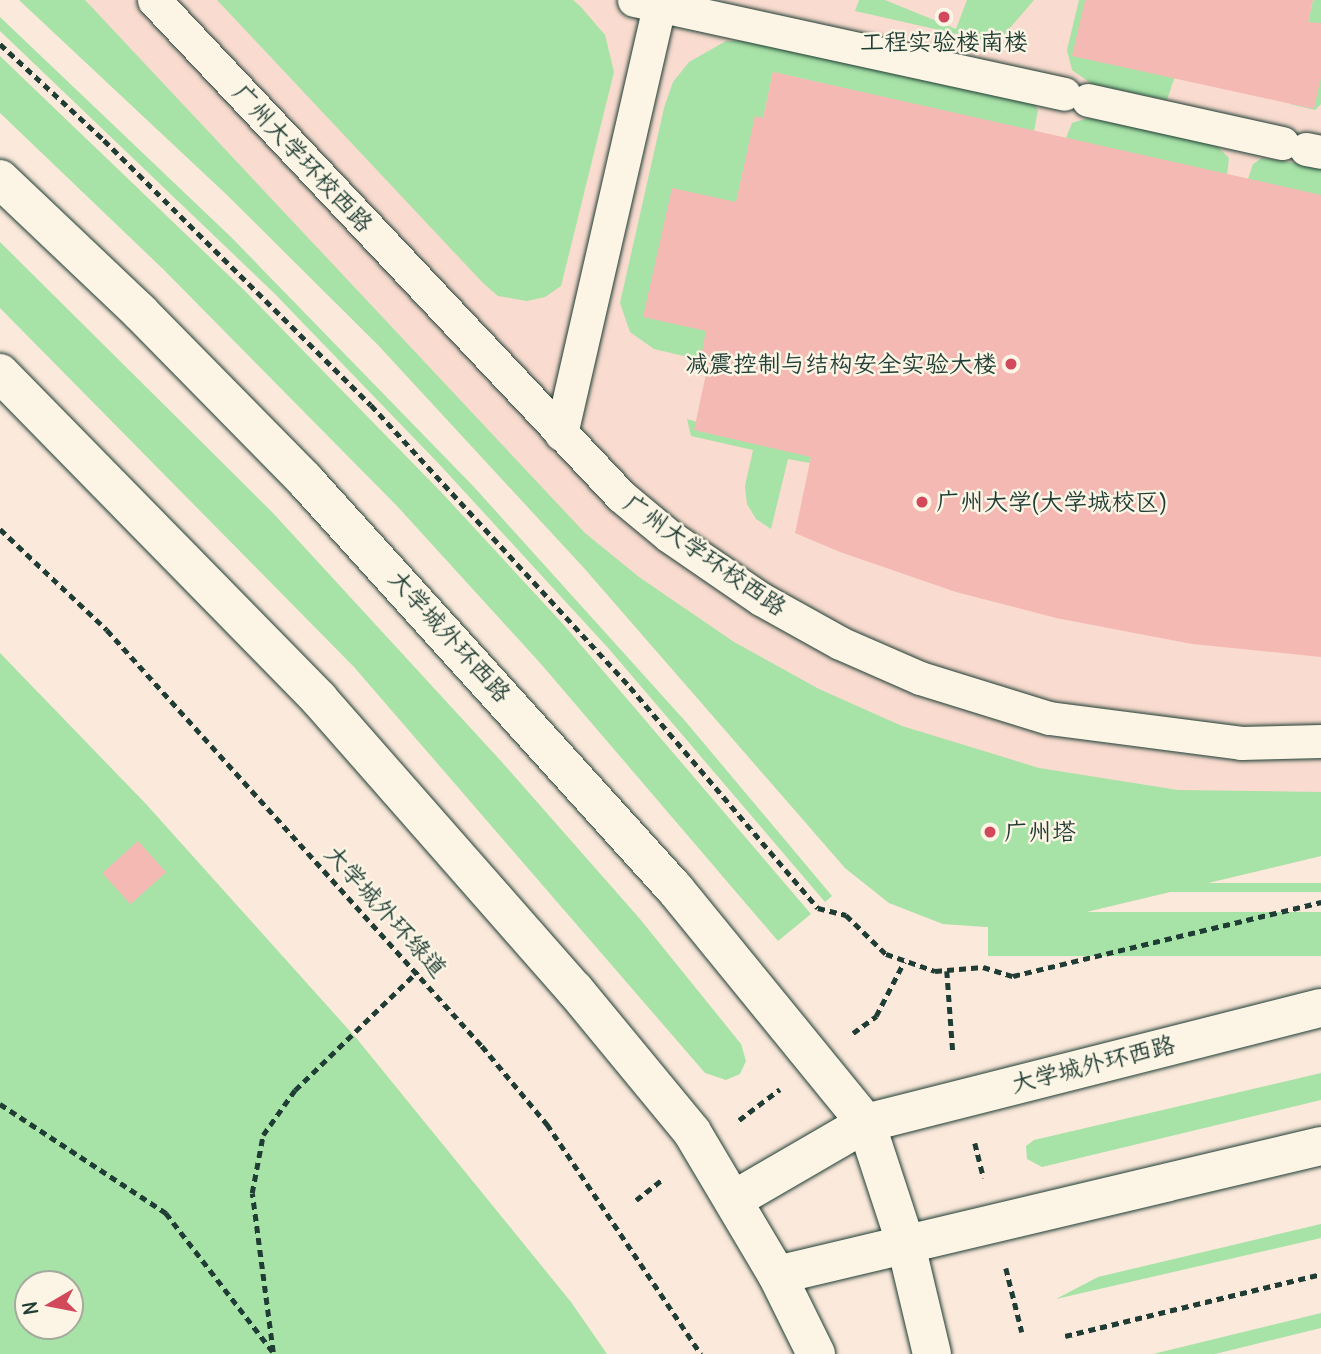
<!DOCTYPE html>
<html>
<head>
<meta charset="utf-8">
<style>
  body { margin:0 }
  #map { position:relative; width:1321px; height:1354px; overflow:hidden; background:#fbe9db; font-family:Delius,"LXGW WenKai TC",sans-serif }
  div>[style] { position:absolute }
  .built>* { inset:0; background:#f9dbcf }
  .green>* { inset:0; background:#a7e2a7; transform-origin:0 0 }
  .building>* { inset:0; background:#f5b9b4; transform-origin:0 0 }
  .path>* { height:4.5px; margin-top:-2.25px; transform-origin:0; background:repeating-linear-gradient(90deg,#1f3d34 0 7px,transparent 0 12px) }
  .roads { filter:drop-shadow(0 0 2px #1f3d34) drop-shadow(0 0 2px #1f3d34) }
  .service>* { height:33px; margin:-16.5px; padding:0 16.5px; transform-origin:16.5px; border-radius:16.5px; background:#fcf5e5 }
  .tertiary>* { height:38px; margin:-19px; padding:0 19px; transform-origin:19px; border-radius:19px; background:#fcf5e5 }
  .primary>* { height:38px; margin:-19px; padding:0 19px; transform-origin:19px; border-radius:19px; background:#fcf5e5 }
  .dots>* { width:19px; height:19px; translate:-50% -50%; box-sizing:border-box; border:4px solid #fcf5e5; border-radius:50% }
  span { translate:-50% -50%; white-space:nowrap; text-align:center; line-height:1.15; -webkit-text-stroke:5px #fcf5e5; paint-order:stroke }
  .poi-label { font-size:24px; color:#1f3d34 }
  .right { translate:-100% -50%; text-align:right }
  .left { translate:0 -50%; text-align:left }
  .street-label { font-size:24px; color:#1f3d34 }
  .north { position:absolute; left:14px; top:1270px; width:70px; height:70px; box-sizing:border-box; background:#fcf5e5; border:2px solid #a4ab9e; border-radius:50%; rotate:260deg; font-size:19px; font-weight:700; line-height:28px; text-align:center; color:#1f3d34 }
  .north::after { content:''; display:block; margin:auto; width:24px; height:32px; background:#d1495b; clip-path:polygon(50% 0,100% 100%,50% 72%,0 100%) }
</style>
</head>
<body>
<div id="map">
  <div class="built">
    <i style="clip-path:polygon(19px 0,1321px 0,1321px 856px,1015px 929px,943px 924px,889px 903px,845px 868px,584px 568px,378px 345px,226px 194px)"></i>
  </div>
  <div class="green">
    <i style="clip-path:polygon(19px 0,85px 0,585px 533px,639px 577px,734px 642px,819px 689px,902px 726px,1039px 768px,1178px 790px,1321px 792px,1321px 856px,1015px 929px,943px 924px,889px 903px,845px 868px,584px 568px,378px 345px,226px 194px)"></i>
    <i style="clip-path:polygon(217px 0,573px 0,580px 6px,605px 35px,614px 72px,561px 286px,545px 297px,527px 301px,498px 296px,483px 283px)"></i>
    <i style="clip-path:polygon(859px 0,885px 0,956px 29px,967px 0,1034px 0,997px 43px,855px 11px)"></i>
    <i style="clip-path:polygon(1079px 0,1113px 0,1100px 62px,1175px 76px,1167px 100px,1092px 84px,1072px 70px,1067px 50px)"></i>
    <i style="clip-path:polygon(1313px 0,1321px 0,1321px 104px,1315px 110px,1290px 104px)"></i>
    <i style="clip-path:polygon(0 17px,232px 238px,474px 487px,686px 722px,832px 896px,825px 902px,609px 649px,439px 464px,274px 293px,0 31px)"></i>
    <i style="clip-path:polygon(726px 41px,751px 41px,1034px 104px,1038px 110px,1034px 131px,773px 72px,763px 118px,755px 117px,701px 360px,654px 349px,630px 332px,620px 303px,664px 108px,673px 82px,689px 62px)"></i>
    <i style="clip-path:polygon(0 56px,244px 290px,442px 493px,563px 624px,811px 914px,778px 941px,541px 664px,397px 506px,163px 269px,0 113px)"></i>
    <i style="clip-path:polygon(1088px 118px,1215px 144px,1229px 158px,1227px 175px,1066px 138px,1072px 123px)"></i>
    <i style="clip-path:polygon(1262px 158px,1321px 167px,1321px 196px,1248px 179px,1253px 164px)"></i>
    <i style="clip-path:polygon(0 242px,272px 512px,500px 760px,640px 919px,741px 1044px,746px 1061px,740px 1074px,726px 1080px,705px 1073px,354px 667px,0 308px)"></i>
    <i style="clip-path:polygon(687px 419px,811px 457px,810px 463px,788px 459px,771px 529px,756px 519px,747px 504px,745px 486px,753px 450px,691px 436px)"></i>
    <i style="clip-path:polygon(evenodd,0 653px,146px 804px,357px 1039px,571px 1302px,607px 1354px,0 1354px,0 653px,28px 1284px,70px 1284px,70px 1326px,28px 1326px,28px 1284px)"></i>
    <i style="left:1321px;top:883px;width:9px;height:322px;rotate:90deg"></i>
    <i style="left:1321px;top:912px;width:44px;height:333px;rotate:90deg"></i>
    <i style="clip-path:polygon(1321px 1073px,1321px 1100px,1042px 1167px,1027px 1159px,1026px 1146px,1034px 1140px)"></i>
    <i style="clip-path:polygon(1321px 1224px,1321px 1238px,1056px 1299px,1098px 1277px)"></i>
    <i style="clip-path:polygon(1321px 1313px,1321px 1328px,1215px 1354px,1153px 1354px)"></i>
  </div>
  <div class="building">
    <i style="clip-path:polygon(1085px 0,1313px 0,1308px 22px,1321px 23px,1321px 78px,1314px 109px,1072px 56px)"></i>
    <i style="clip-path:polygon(773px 72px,1321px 195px,1321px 657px,1192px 644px,1056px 618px,956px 592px,840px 552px,795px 533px,811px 457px,694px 430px,707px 369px,699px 367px,706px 331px,643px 317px,672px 188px,736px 202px,755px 116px,763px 118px)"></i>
    <i style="left:138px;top:841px;width:42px;height:48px;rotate:48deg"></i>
  </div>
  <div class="path">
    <i style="left:0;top:44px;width:142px;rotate:42.7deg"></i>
    <i style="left:104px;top:140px;width:376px;rotate:44.8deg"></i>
    <i style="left:371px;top:405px;width:383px;rotate:47.4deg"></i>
    <i style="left:630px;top:687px;width:290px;rotate:49.6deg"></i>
    <i style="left:818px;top:908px;width:29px;rotate:14deg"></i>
    <i style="left:846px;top:915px;width:56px;rotate:44.3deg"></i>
    <i style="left:886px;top:954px;width:52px;rotate:19.1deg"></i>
    <i style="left:935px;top:971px;width:48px;rotate:-4.8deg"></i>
    <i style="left:983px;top:967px;width:31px;rotate:17deg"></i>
    <i style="left:1013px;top:976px;width:317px;rotate:-13.5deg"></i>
    <i style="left:0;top:529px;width:147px;rotate:43.3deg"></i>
    <i style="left:107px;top:630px;width:560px;rotate:47.97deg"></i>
    <i style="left:482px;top:1046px;width:102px;rotate:50.2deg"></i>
    <i style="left:547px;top:1124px;width:277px;rotate:56.2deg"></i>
    <i style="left:947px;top:971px;width:81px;rotate:85.8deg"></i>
    <i style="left:853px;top:1033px;width:29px;rotate:-36deg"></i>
    <i style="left:876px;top:1016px;width:61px;rotate:-62.6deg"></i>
    <i style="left:0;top:1104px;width:199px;rotate:33.3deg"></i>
    <i style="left:166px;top:1213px;width:175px;rotate:52.4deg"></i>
    <i style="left:739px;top:1120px;width:51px;rotate:-37.1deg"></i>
    <i style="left:975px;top:1143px;width:36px;rotate:76deg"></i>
    <i style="left:636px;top:1200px;width:34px;rotate:-38deg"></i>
    <i style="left:1006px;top:1268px;width:66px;rotate:76deg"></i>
    <i style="left:1065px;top:1336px;width:263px;rotate:-13.6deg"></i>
    <i style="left:273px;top:1352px;width:160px;rotate:-97.5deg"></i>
    <i style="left:252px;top:1193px;width:59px;rotate:-79.3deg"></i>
    <i style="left:263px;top:1135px;width:55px;rotate:-54.6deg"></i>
    <i style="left:295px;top:1090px;width:171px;rotate:-44.1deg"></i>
  </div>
  <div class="roads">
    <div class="service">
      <i style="left:154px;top:0;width:681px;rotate:46.72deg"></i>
      <i style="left:621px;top:496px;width:62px;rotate:39.8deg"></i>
      <i style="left:669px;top:536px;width:112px;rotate:34.4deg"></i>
      <i style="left:761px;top:599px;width:90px;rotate:29.1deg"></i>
      <i style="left:840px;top:643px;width:87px;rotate:23.6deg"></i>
      <i style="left:920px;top:678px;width:135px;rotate:17.2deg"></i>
      <i style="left:1049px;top:718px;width:194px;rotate:7.4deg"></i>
      <i style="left:1241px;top:743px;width:80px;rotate:-1.4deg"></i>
      <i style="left:634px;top:0;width:440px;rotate:12.3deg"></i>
      <i style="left:1088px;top:100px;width:199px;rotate:12.5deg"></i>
      <i style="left:1306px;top:149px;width:15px;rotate:11deg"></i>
      <i style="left:561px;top:434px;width:439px;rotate:-77.1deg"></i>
    </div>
    <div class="tertiary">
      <i style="left:906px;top:1245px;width:112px;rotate:76.6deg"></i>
      <i style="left:777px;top:1275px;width:88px;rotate:63.7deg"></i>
    </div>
    <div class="primary">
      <i style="left:0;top:179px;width:193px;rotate:43.5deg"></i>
      <i style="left:140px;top:312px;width:235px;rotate:45.5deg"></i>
      <i style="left:305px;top:480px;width:552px;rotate:47.87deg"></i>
      <i style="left:675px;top:889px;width:302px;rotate:50.8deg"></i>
      <i style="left:866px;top:1123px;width:128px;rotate:71.8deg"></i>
      <i style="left:0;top:373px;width:456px;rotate:45.6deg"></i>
      <i style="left:319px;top:699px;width:388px;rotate:48.7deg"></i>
      <i style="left:575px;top:990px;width:184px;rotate:50.5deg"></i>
      <i style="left:692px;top:1132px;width:166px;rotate:59.3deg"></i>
      <i style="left:777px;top:1275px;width:559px;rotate:-13.34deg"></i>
      <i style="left:735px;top:1199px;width:151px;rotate:-30.1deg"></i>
      <i style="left:866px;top:1123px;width:469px;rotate:-14.2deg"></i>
    </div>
  </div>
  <div class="dots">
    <i style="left:944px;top:17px;background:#d1495b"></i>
    <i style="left:1011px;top:364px;background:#d1495b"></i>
    <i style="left:922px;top:502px;background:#d1495b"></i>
    <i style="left:990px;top:832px;background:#d1495b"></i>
  </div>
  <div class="poi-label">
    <span style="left:944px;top:42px">工程实验楼南楼</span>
    <span class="right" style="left:997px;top:364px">减震控制与结构安全实验大楼</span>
    <span class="left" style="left:936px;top:502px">广州大学(大学城校区)</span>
    <span class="left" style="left:1004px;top:832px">广州塔</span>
  </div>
  <div class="street-label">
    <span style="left:303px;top:158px;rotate:47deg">广州大学环校西路</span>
    <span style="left:705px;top:555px;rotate:35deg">广州大学环校西路</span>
    <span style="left:450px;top:636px;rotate:48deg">大学城外环西路</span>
    <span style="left:386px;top:911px;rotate:48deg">大学城外环绿道</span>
    <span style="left:1093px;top:1064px;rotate:-14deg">大学城外环西路</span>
  </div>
  <div class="north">N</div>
</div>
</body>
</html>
